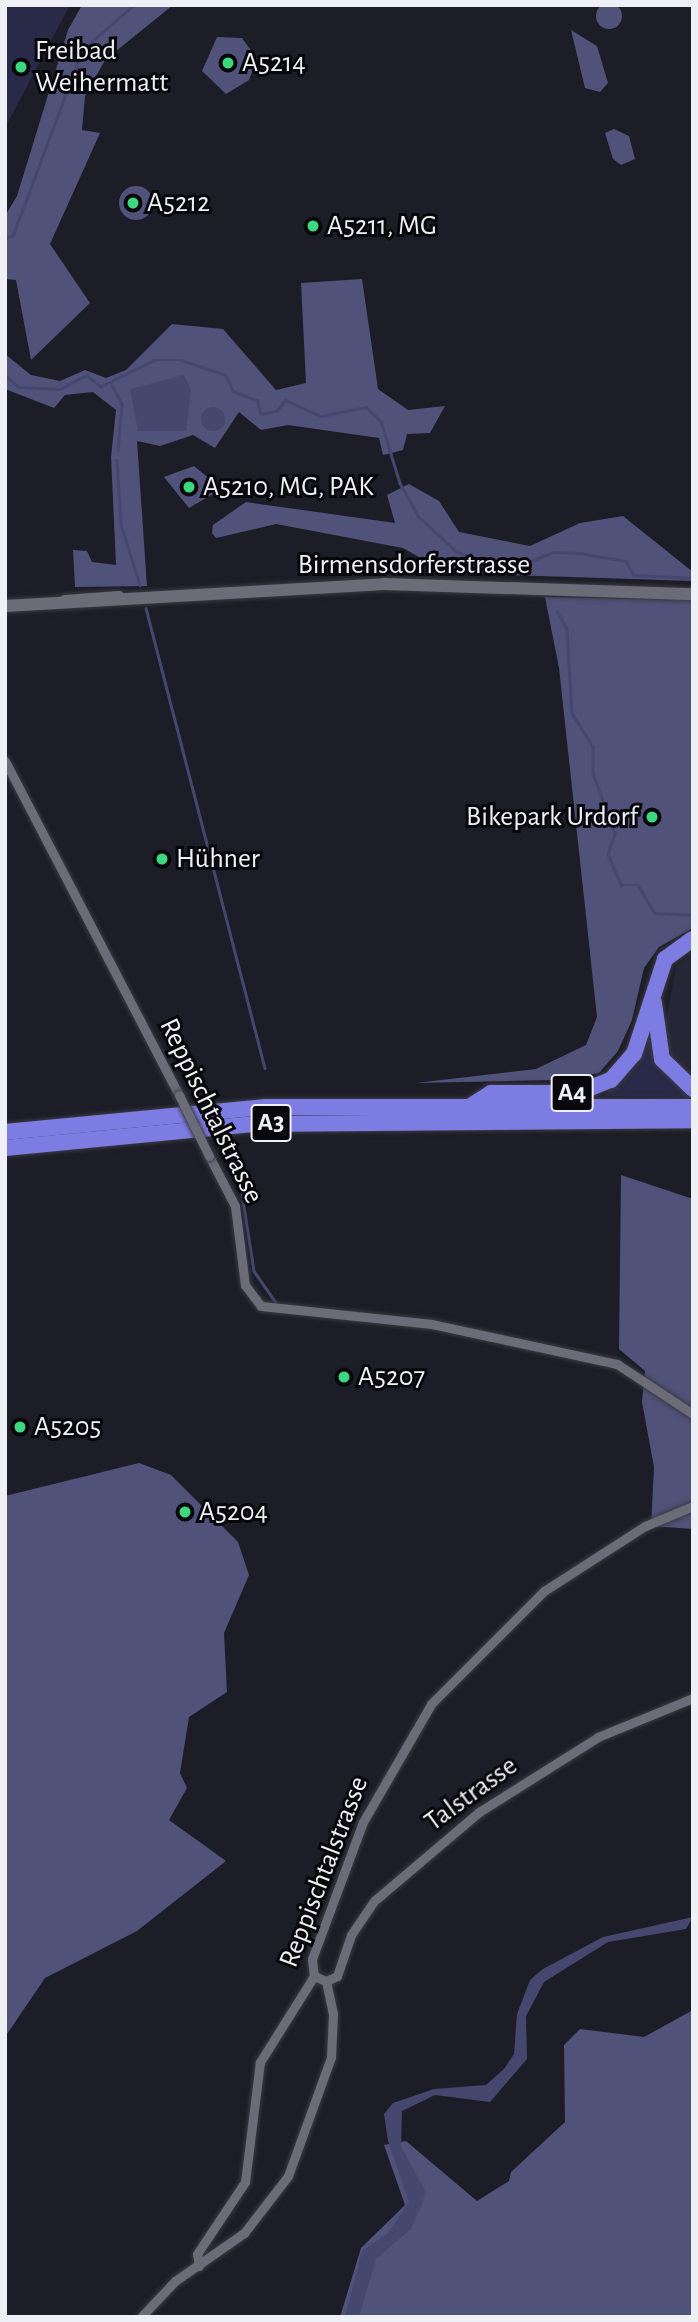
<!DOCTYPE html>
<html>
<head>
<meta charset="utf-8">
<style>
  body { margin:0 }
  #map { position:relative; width:698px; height:2322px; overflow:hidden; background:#1d1d27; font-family:"Alegreya Sans",sans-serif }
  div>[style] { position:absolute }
  .built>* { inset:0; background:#262736 }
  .green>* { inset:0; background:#292948 }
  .forest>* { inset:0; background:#505279 }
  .round { border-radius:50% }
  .water>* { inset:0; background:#46476e }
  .stream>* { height:2.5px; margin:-1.25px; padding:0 1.25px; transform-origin:1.25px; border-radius:1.25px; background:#46476e }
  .roads { filter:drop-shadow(0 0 2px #3a3a42) drop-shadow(0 0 2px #3a3a42) }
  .minor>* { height:9px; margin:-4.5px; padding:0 4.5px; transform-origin:4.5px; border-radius:4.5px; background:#6b6c77 }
  .secondary>* { height:12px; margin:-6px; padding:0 6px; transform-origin:6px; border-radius:6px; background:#6b6c77 }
  .motorway>* { height:16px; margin:-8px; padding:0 8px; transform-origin:8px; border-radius:8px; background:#7d7ce2 }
  .bridges { filter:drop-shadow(0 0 2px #3a3a42) drop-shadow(0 0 2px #3a3a42) }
  .minor-bridge>* { height:9px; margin:-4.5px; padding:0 4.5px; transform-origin:4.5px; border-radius:4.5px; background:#6b6c77 }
  .dots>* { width:19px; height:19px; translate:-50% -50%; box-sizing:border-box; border:4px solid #08080c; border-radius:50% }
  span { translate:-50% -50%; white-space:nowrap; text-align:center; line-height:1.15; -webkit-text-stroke:6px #08080c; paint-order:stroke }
  .shield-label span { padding:2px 5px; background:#08080c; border:2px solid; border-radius:5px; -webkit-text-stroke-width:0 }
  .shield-label { font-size:26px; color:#efeff6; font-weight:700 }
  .poi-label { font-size:28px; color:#efeff6 }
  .left { translate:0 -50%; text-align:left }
  .right { translate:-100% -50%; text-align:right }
  .street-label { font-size:28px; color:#efeff6 }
  .frame { position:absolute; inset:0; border:7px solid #efeff6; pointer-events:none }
</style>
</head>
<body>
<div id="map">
  <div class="built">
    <i style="clip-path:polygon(693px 951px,693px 1076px,670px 1054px,665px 1026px,676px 967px)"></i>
  </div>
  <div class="green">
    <i style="clip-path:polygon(5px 5px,70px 5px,5px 128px)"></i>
    <i style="clip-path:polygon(651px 1033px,654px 1059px,689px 1097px,604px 1096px,638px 1060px)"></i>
  </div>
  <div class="forest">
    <i class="round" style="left:596px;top:3px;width:26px;height:26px"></i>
    <i style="clip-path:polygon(82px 5px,173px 5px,105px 60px,85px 96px,82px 130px,100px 133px,50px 244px,90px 303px,31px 360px,16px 280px,5px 279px,5px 216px,17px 196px,68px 30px)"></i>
    <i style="clip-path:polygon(571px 30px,597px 46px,608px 83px,600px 92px,585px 88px)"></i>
    <i style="clip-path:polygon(217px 37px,242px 38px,257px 59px,249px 80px,226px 94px,202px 71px)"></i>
    <i style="clip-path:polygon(614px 129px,629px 136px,635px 159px,621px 165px,613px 159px,605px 133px)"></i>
    <i class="round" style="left:119px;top:186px;width:34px;height:34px"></i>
    <i style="clip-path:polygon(362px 279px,378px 389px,408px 410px,445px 406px,430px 433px,407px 434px,403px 450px,383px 455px,379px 438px,288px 425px,261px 430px,239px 412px,215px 448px,193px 435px,160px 446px,137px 441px,147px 586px,75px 587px,73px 550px,87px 551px,92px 562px,116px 565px,111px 457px,116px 410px,93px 392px,65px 395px,54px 408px,5px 389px,5px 354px,31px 375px,60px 381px,85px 370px,106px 378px,126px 370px,172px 324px,223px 329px,276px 390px,306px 383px,301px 283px)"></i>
    <i style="clip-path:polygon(194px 466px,212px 481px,213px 494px,189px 508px,164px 477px)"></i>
    <i style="clip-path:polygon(409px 484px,439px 501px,459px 532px,530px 546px,580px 523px,623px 516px,693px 572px,693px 581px,447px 573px,403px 548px,276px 524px,216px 538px,212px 533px,213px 525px,246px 502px,395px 523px,387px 495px)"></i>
    <i style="clip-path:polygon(545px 597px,693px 600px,693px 928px,659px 947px,644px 968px,632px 1020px,618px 1051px,599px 1073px,556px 1080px,416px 1083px,536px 1069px,586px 1045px,597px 1017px,559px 668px)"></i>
    <i style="clip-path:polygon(621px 1175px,693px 1199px,693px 1529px,651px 1526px,654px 1467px,642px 1402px,645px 1371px,619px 1349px)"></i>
    <i style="clip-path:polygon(139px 1463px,171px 1475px,238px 1542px,249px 1575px,224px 1633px,227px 1692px,189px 1717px,180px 1773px,187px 1788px,169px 1820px,226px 1861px,137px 1931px,45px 1978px,5px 2037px,5px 1496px)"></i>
    <i style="clip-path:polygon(693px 2010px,693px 2317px,340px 2317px,361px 2248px,405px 2205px,384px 2145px,406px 2141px,477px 2201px,509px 2181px,511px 2172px,565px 2122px,564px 2045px,580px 2029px,644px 2037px)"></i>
  </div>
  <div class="water">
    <i style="clip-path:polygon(184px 375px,191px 390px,186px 431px,138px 431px,130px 389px)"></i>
    <i class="round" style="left:201px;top:407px;width:24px;height:24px"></i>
    <i style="clip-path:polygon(693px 1917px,686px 1929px,608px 1942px,544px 1982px,526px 2016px,527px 2059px,490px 2102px,435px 2095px,402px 2111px,401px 2146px,425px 2191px,423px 2201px,411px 2229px,376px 2259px,359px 2317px,345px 2317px,362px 2251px,388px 2233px,409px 2202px,388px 2141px,384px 2114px,393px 2103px,434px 2089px,486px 2085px,504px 2069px,514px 2054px,517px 2014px,530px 1980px,543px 1969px,603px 1937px)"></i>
  </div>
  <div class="stream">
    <i style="left:5px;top:239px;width:9px;rotate:-27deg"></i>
    <i style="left:13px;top:235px;width:197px;rotate:-69.5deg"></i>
    <i style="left:82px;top:50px;width:69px;rotate:-40.9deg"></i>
    <i style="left:5px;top:375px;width:18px;rotate:41deg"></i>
    <i style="left:19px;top:387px;width:41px;rotate:2.8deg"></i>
    <i style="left:60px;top:389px;width:30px;rotate:-28deg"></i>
    <i style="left:86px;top:375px;width:19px;rotate:36deg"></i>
    <i style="left:101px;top:386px;width:59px;rotate:-26.1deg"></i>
    <i style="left:154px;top:360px;width:27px"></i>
    <i style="left:181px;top:360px;width:47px;rotate:18.4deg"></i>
    <i style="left:226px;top:375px;width:17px;rotate:66deg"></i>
    <i style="left:233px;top:391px;width:26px;rotate:21deg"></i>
    <i style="left:257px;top:400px;width:15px;rotate:74deg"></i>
    <i style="left:261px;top:414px;width:16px;rotate:-11deg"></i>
    <i style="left:277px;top:411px;width:14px;rotate:-54deg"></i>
    <i style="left:285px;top:400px;width:39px;rotate:24deg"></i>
    <i style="left:321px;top:416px;width:46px;rotate:-11.3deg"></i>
    <i style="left:366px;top:407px;width:21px;rotate:43deg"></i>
    <i style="left:381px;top:421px;width:65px;rotate:73deg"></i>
    <i style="left:400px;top:483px;width:39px;rotate:61deg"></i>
    <i style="left:419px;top:517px;width:52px;rotate:42.6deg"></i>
    <i style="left:457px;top:552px;width:56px;rotate:18.8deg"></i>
    <i style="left:510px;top:570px;width:47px;rotate:-22.7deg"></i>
    <i style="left:553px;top:552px;width:27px;rotate:2deg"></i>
    <i style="left:580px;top:553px;width:47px;rotate:9.9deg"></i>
    <i style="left:626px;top:561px;width:16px;rotate:60deg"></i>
    <i style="left:634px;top:575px;width:59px;rotate:2.9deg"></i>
    <i style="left:111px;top:383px;width:24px;rotate:62deg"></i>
    <i style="left:122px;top:404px;width:46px;rotate:95deg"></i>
    <i style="left:117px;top:460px;width:64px;rotate:86.4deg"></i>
    <i style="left:121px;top:524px;width:64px;rotate:72.7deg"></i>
    <i style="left:146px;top:608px;width:475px;rotate:75.5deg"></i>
    <i style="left:557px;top:611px;width:21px;rotate:61deg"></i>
    <i style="left:567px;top:629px;width:84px;rotate:86.6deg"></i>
    <i style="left:572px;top:713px;width:40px;rotate:58deg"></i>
    <i style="left:593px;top:747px;width:26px;rotate:90deg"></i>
    <i style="left:593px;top:773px;width:65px;rotate:70.2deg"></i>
    <i style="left:615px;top:834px;width:21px;rotate:109deg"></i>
    <i style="left:608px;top:854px;width:34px;rotate:67deg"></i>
    <i style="left:621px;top:885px;width:17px"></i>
    <i style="left:638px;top:885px;width:33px;rotate:59deg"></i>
    <i style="left:655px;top:913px;width:38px;rotate:3deg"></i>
    <i style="left:239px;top:1174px;width:98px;rotate:81.2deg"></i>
    <i style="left:254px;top:1271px;width:40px;rotate:55.1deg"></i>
  </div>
  <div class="roads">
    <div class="minor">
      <i style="left:5px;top:761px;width:377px;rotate:62.5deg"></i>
      <i style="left:209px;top:1156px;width:56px;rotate:62.5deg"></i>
      <i style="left:235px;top:1206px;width:80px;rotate:82.8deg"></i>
      <i style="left:245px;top:1285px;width:26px;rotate:53deg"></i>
      <i style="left:261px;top:1306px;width:172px;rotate:6deg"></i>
      <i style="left:432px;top:1324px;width:189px;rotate:12.2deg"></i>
      <i style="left:617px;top:1364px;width:91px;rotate:33.3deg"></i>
      <i style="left:314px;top:1976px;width:17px;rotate:-97deg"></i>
      <i style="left:312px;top:1959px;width:146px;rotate:-69.6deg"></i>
      <i style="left:363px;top:1822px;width:136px;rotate:-60deg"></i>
      <i style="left:431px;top:1704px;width:160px;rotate:-45deg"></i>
      <i style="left:544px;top:1591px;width:120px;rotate:-32.8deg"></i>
      <i style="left:645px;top:1526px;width:52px;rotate:-22.6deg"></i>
      <i style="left:314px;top:1976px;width:13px;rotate:23deg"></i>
      <i style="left:326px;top:1981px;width:12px;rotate:-24deg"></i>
      <i style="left:337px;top:1976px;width:43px;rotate:-71.1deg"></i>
      <i style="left:351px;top:1935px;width:41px;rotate:-55.9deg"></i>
      <i style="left:374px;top:1901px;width:138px;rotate:-40.3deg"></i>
      <i style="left:479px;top:1812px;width:141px;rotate:-32.2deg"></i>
      <i style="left:598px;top:1737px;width:103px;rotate:-22.3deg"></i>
      <i style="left:199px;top:2266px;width:12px;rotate:-99deg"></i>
      <i style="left:197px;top:2254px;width:87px;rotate:-56.3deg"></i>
      <i style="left:245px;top:2182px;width:121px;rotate:-82.9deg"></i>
      <i style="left:260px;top:2062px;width:102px;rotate:-57.9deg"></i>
      <i style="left:141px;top:2317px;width:50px;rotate:-46.6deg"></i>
      <i style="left:175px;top:2281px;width:84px;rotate:-34.8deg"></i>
      <i style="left:244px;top:2233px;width:72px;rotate:-52.3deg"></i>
      <i style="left:288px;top:2176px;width:127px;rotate:-70.1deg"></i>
      <i style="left:331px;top:2057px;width:43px;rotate:-87.3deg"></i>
      <i style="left:333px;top:2014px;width:34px;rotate:-102deg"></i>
    </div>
    <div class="secondary">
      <i style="left:65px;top:601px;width:54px;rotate:-4.2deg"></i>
      <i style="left:5px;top:606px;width:380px;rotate:-3.3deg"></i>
      <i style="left:384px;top:584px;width:309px;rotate:1.9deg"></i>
    </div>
    <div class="motorway">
      <i style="left:654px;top:1003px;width:57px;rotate:81.9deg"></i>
      <i style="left:662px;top:1059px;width:43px;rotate:44.1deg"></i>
      <i style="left:472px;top:1105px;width:22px;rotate:-32deg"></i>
      <i style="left:491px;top:1093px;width:87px"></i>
      <i style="left:578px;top:1093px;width:35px;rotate:-22deg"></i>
      <i style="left:611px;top:1080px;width:35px;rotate:-49deg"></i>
      <i style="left:634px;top:1054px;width:100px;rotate:-71.9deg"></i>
      <i style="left:665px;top:959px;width:34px;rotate:-36deg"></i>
      <i style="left:5px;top:1132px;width:262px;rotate:-5.5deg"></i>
      <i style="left:266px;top:1107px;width:427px"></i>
      <i style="left:5px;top:1148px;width:252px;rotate:-5.5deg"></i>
      <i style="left:256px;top:1124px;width:437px;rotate:-0.5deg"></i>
    </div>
  </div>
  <div class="bridges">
    <div class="minor-bridge">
      <i style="left:179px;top:1095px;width:68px;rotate:63.8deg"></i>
    </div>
  </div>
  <div class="dots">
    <i style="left:228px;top:63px;background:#3cd77e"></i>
    <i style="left:21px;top:67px;background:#3cd77e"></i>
    <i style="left:133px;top:203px;background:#3cd77e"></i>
    <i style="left:313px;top:226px;background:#3cd77e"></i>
    <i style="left:189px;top:487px;background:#3cd77e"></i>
    <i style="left:652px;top:817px;background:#3cd77e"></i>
    <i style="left:162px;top:859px;background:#3cd77e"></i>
    <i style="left:344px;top:1377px;background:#3cd77e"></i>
    <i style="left:20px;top:1427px;background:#3cd77e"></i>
    <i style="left:185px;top:1512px;background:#3cd77e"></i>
  </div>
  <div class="shield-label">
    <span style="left:572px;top:1093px">A4</span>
    <span style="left:271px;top:1123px">A3</span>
  </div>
  <div class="poi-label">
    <span class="left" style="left:35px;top:67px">Freibad<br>Weihermatt</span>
    <span class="left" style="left:242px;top:63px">A5214</span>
    <span class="left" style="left:147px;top:203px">A5212</span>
    <span class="left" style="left:327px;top:226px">A5211, MG</span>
    <span class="left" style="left:203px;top:487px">A5210, MG, PAK</span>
    <span class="right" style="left:638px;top:817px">Bikepark Urdorf</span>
    <span class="left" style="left:176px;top:859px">Hühner</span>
    <span class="left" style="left:358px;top:1377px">A5207</span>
    <span class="left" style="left:34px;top:1427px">A5205</span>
    <span class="left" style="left:199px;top:1512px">A5204</span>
  </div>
  <div class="street-label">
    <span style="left:414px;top:565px">Birmensdorferstrasse</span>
    <span style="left:211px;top:1111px;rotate:64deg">Reppischtalstrasse</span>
    <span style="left:471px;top:1794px;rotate:-36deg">Talstrasse</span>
    <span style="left:324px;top:1872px;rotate:-69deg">Reppischtalstrasse</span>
  </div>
  <div class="frame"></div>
</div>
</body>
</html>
